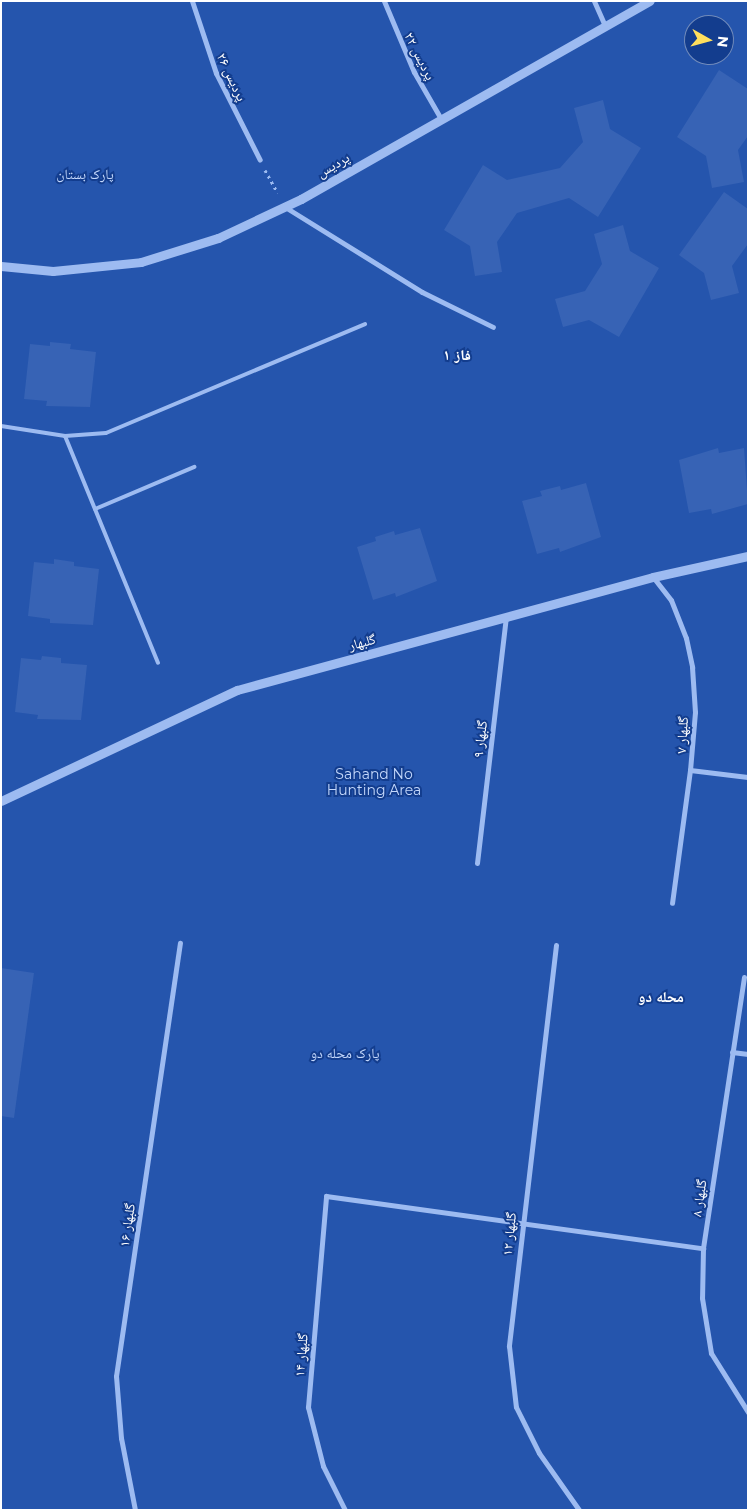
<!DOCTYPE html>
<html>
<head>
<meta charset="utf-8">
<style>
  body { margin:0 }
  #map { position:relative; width:749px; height:1511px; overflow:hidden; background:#133d8e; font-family:Montserrat,"Noto Naskh Arabic",sans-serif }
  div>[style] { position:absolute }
  .green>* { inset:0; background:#2555ad }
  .building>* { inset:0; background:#3763b5 }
  .path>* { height:3px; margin-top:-1.5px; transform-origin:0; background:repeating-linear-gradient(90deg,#9dbbf1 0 2.5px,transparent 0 6.5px) }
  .service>* { height:4px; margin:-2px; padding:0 2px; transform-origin:2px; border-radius:2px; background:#9dbbf1 }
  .minor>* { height:5px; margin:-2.5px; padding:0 2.5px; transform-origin:2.5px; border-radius:2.5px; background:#9dbbf1 }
  .tertiary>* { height:9px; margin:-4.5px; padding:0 4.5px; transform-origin:4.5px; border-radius:4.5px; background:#9dbbf1 }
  span { translate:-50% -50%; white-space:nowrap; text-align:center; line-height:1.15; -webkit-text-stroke:4px #133d8e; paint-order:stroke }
  .street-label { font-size:14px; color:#fff }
  .park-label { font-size:14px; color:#c4d8fc }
  .neighbourhood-label { font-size:15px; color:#fff; font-weight:700 }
  .frame { position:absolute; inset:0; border:2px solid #fff; pointer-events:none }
  .north { position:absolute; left:684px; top:15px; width:50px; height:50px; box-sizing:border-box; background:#133d8e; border:1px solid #718bbb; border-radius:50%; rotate:97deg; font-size:14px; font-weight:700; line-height:20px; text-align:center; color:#fff }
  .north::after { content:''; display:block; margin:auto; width:18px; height:22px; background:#ffdf5d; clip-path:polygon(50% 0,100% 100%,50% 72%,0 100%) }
</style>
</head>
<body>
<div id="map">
  <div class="green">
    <i style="clip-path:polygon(evenodd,1px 1px,748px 1px,748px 1510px,1px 1510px,1px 1px,694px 25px,724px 25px,724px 55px,694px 55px,694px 25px)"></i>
  </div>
  <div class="building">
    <i style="clip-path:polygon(719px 70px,748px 89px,748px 136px,738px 150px,744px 182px,712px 188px,706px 156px,677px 137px)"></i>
    <i style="clip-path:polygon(603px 100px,610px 129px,641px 148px,598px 217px,569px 198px,517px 213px,497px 242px,502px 272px,475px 276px,470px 246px,444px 230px,483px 165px,507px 180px,560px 168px,583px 142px,574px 108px)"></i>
    <i style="clip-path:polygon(724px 192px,748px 209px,748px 244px,732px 266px,739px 293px,711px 300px,704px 273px,679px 255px)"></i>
    <i style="clip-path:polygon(623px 225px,630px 251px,659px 268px,619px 337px,589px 320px,563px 327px,555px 299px,585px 291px,602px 264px,594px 234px)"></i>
    <i style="clip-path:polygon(50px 342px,71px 344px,70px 349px,96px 352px,90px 407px,46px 406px,47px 401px,24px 399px,30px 344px,50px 346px)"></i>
    <i style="clip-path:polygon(718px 448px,719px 453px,744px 448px,748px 504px,712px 514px,711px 509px,689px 513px,679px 460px)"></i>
    <i style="clip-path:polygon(586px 483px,601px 537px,560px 552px,559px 548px,537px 554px,522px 501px,542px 496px,540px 491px,560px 486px,561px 490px)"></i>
    <i style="clip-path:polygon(420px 528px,437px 581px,396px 597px,395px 593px,373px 600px,357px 547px,376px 541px,375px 537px,394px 531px,395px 535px)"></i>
    <i style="clip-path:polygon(54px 559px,74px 562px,74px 566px,99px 569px,93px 625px,50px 623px,50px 619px,28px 616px,34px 562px,54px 564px)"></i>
    <i style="clip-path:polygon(42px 656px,61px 658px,61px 663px,87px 665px,81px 720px,37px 719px,38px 715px,15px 712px,21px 658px,41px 660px)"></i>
    <i style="clip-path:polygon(1px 968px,34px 973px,14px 1118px,1px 1116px)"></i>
  </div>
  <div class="path">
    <i style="left:265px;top:170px;width:26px;rotate:61deg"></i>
  </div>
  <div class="service">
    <i style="left:1px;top:426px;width:65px;rotate:8.9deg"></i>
    <i style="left:65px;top:436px;width:41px;rotate:-4.2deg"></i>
    <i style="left:106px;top:433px;width:281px;rotate:-22.8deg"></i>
    <i style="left:65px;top:436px;width:245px;rotate:67.7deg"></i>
    <i style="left:95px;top:509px;width:108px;rotate:-23deg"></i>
  </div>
  <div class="minor">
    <i style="left:192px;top:1px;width:76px;rotate:71.6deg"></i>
    <i style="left:216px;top:73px;width:97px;rotate:63.2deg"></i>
    <i style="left:384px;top:1px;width:77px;rotate:67.1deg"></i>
    <i style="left:414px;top:72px;width:54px;rotate:60.1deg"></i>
    <i style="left:594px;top:1px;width:27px;rotate:66deg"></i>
    <i style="left:285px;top:207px;width:161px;rotate:31.8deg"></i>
    <i style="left:422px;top:292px;width:79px;rotate:26.2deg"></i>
    <i style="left:653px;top:577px;width:29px;rotate:52deg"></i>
    <i style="left:671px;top:600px;width:41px;rotate:68.5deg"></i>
    <i style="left:686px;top:638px;width:30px;rotate:78deg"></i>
    <i style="left:692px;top:667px;width:45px;rotate:86.2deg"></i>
    <i style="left:695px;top:712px;width:58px;rotate:94.9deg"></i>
    <i style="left:690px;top:770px;width:134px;rotate:97.7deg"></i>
    <i style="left:690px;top:770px;width:58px;rotate:6.9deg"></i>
    <i style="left:477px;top:863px;width:248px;rotate:-83.3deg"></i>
    <i style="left:556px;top:945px;width:404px;rotate:96.7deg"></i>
    <i style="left:509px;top:1346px;width:61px;rotate:83.5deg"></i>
    <i style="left:516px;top:1407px;width:51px;rotate:63.4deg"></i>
    <i style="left:539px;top:1453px;width:70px;rotate:54.9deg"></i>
    <i style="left:744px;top:977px;width:274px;rotate:98.6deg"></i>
    <i style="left:703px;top:1248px;width:50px;rotate:91.1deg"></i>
    <i style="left:702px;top:1298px;width:56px;rotate:80.7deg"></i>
    <i style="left:711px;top:1353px;width:70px;rotate:57.9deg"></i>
    <i style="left:732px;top:1052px;width:16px;rotate:7deg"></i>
    <i style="left:135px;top:1510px;width:73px;rotate:-101deg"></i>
    <i style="left:121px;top:1438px;width:62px;rotate:-94.6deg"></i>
    <i style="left:116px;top:1376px;width:438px;rotate:-81.6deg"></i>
    <i style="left:345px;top:1510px;width:49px;rotate:-116.6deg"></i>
    <i style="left:323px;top:1466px;width:61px;rotate:-104.3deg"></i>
    <i style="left:308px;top:1407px;width:212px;rotate:-85.1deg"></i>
    <i style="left:326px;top:1196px;width:381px;rotate:7.9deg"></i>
  </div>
  <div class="tertiary">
    <i style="left:1px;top:266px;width:52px;rotate:5.5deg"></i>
    <i style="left:53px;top:271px;width:88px;rotate:-5.8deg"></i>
    <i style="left:141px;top:262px;width:81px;rotate:-17.3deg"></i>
    <i style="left:218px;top:238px;width:92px;rotate:-25.2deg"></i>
    <i style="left:301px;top:199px;width:401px;rotate:-29.6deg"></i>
    <i style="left:1px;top:801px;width:261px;rotate:-25.2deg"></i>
    <i style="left:237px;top:690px;width:431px;rotate:-15.2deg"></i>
    <i style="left:653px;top:577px;width:97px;rotate:-12.5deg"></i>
  </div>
  <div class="street-label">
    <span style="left:420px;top:56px;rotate:63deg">پردیس ۲۲</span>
    <span style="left:232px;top:77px;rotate:65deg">پردیس ۲۶</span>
    <span style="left:333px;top:165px;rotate:-30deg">پردیس</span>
    <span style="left:362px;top:642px;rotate:-15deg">گلبهار</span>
    <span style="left:682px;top:735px;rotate:-86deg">گلبهار ۷</span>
    <span style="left:480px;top:739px;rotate:-83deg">گلبهار ۹</span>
    <span style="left:699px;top:1198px;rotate:-82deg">گلبهار ۸</span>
    <span style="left:127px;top:1225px;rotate:-82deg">گلبهار ۱۶</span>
    <span style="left:509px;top:1234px;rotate:-84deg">گلبهار ۱۲</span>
    <span style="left:301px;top:1355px;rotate:-85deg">گلبهار ۱۴</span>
  </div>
  <div class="park-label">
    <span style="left:85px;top:174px">پارک بستان</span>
    <span style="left:374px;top:782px">Sahand No<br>Hunting Area</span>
    <span style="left:345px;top:1053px">پارک محله دو</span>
  </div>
  <div class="neighbourhood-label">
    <span style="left:457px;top:355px">فاز ۱</span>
    <span style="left:661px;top:997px">محله دو</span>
  </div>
  <div class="frame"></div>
  <div class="north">N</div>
</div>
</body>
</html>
